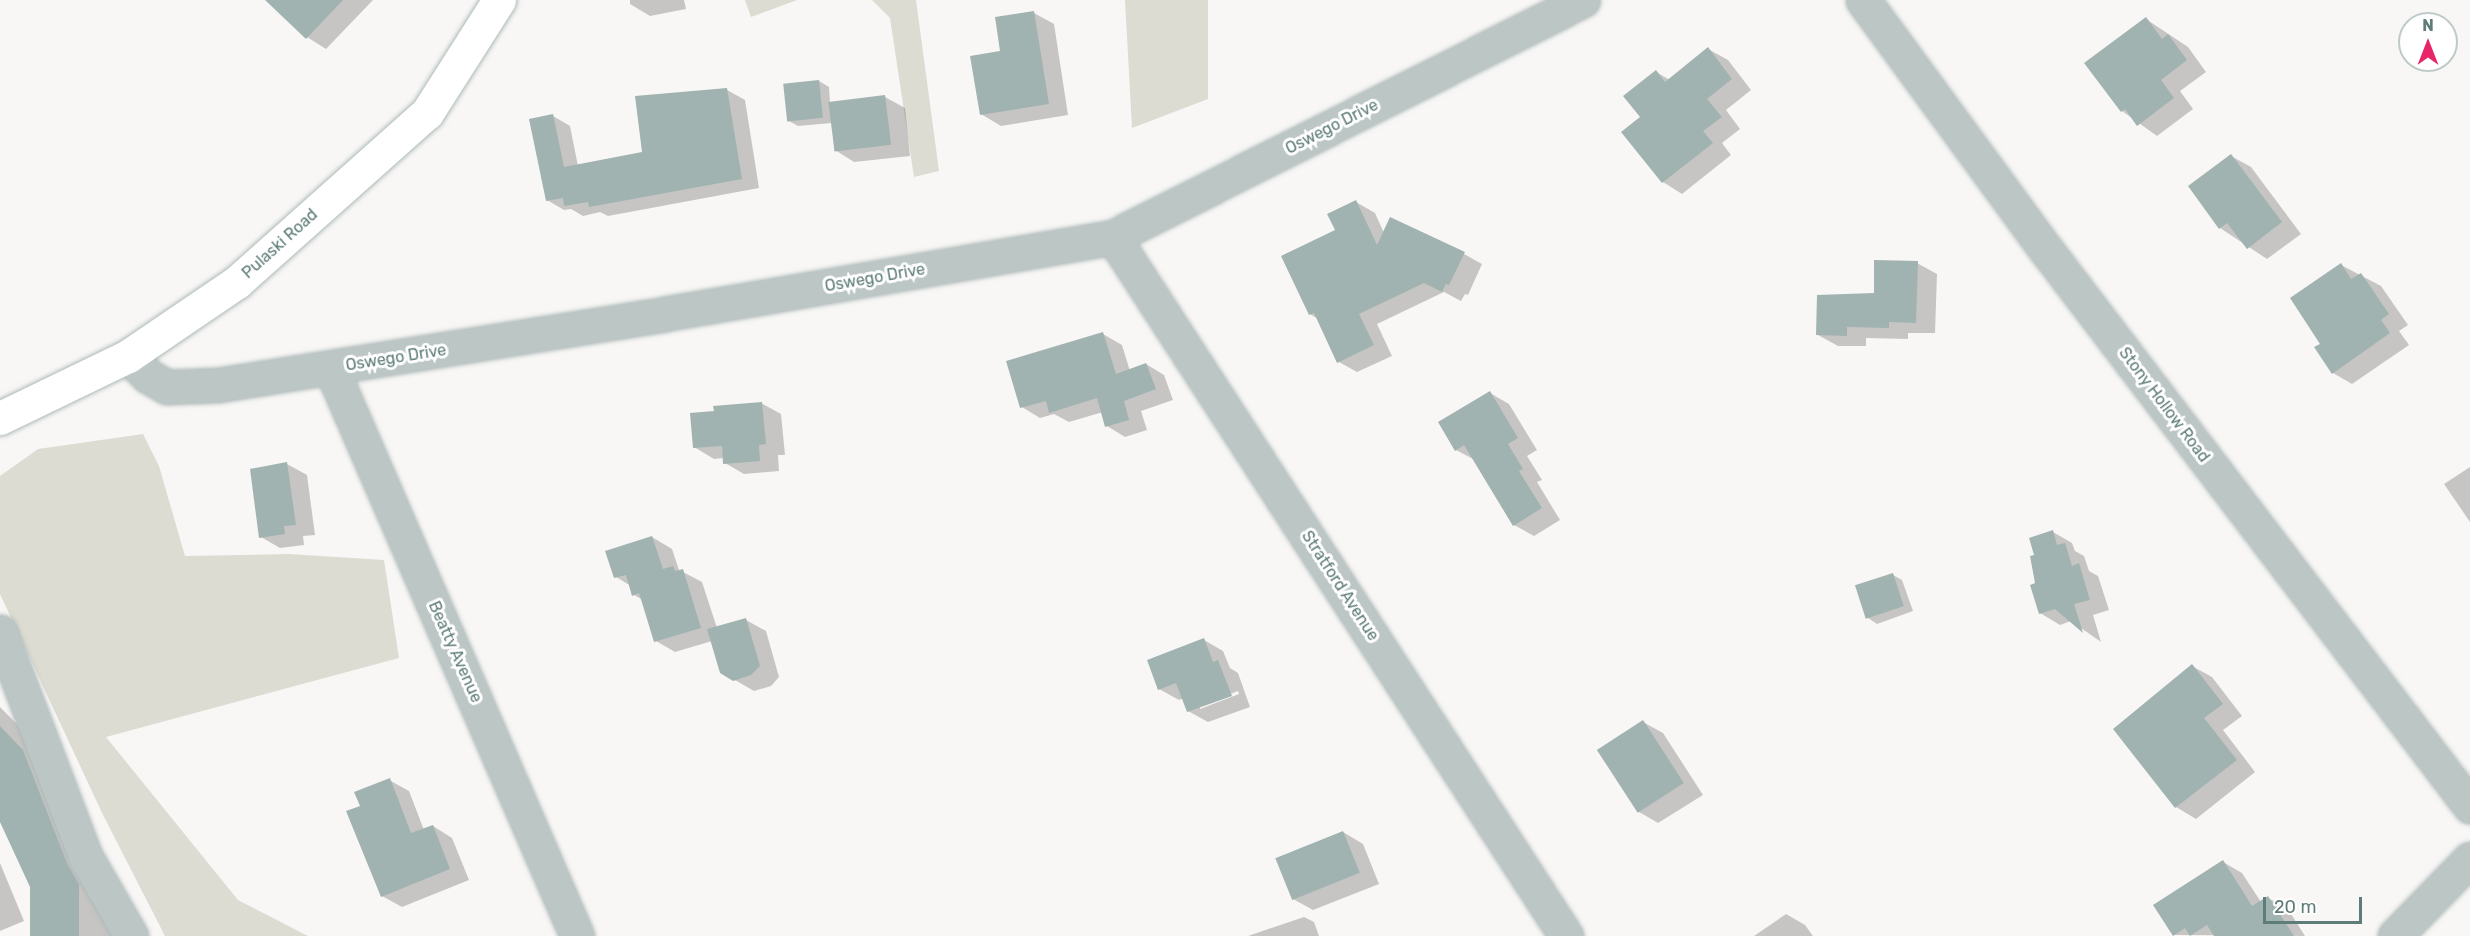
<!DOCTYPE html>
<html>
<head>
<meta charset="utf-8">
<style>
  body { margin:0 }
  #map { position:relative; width:2470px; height:936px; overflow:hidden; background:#f8f7f6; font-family:Rubik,sans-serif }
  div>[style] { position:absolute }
  .green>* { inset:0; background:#dcdcd2 }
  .shadow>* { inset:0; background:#0003 }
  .building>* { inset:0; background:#a0b3b0; transform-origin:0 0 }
  .roads { filter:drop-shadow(0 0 2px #aebab8) drop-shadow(0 0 2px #aebab8) }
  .minor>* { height:33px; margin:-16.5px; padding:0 16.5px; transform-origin:16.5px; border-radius:16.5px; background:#bcc6c5 }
  .major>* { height:33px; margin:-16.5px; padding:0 16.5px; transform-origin:16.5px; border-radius:16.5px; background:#fff }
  span { translate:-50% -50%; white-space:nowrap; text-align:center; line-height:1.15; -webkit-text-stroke:6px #fff; paint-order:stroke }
  .street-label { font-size:16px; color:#5e7c78 }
  .north { position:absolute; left:2398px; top:12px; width:60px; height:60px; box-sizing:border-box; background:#fff; border:2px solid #bfcbc9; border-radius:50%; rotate:0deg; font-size:16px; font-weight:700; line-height:24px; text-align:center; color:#5e7c78 }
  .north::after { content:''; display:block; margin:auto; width:21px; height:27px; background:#e92569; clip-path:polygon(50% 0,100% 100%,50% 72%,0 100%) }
  .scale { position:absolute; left:2263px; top:897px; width:99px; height:27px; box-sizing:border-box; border:3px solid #5e7c78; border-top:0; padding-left:8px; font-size:18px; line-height:21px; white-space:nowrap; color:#5e7c78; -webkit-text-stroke:4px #fff; paint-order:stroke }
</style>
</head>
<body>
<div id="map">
  <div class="green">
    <i style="clip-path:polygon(745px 0,797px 0,751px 17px)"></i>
    <i style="clip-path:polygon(872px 0,916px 0,939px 171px,914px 177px,890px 18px)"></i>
    <i style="clip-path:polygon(1125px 0,1208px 0,1208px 99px,1132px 128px)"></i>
    <i style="clip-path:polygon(143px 434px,159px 466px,185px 556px,289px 554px,384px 560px,399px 658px,106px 737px,238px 900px,308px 936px,165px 936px,103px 815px,0 594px,0 476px,38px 449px)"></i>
  </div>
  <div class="shadow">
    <i style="clip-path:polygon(268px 0,373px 0,326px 49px,307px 37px)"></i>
    <i style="clip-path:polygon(630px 0,684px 0,686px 9px,650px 16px,630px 4px)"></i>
    <i style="clip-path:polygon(1034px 13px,1054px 24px,1068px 115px,1001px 126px,981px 114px,1002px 52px)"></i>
    <i style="clip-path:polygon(2146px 19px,2188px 47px,2206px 72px,2180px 91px,2193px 109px,2157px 136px,2122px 111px)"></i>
    <i style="clip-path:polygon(1708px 49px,1728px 60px,1751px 90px,1726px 110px,1740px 129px,1722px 143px,1731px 155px,1682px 194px,1663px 182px,1642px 118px,1656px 72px,1670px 80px)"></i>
    <i style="clip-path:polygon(819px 81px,829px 87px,830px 103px,885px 97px,905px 108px,910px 156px,854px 162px,835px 150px,832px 123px,798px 126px,789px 121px,785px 84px)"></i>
    <i style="clip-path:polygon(727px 90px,745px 100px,759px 188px,608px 216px,600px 212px,583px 216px,571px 209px,564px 210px,547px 200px,553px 116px,570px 126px,578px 166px,644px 153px)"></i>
    <i style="clip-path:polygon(2231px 156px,2251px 167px,2301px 234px,2267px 259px,2220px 228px)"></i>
    <i style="clip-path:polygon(1356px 202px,1375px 213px,1384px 233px,1464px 254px,1482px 264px,1468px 295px,1465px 294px,1461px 301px,1444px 292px,1377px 324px,1392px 356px,1357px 372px,1339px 362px,1318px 319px,1310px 314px,1337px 230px)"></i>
    <i style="clip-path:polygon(1917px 263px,1937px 274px,1935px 333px,1908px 333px,1908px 339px,1866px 338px,1866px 346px,1838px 346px,1818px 335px)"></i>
    <i style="clip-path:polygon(2341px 265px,2381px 286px,2408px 325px,2399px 331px,2409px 345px,2352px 384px,2333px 373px)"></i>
    <i style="clip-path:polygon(1103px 334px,1122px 345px,1130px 371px,1146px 364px,1164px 375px,1173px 400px,1141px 411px,1147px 430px,1125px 437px,1107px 426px,1103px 412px,1069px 422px,1054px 414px,1040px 418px,1022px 407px)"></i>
    <i style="clip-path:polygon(1490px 393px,1509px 404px,1537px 450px,1527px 456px,1542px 480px,1537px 482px,1560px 520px,1534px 536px,1514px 525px,1475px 460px,1456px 450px)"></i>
    <i style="clip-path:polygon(761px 403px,781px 414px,785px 455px,778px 455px,779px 471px,744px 474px,725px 463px,724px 458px,714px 459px,694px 447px,716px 412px)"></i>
    <i style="clip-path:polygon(287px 464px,307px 475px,315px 535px,303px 536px,304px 545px,280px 548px,261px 537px)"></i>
    <i style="clip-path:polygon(2470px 467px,2470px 522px,2444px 484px)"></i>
    <i style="clip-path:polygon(2053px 532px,2072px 543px,2075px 551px,2084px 556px,2089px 571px,2098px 576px,2109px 610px,2093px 615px,2101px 642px,2071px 621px,2060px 625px,2040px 613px,2036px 556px)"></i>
    <i style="clip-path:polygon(652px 537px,672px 549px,679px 570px,702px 582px,717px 628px,746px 620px,766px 631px,779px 677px,771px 686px,754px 691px,721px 672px,712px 641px,675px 652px,656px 641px,643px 600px,634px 595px,631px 586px,616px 577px)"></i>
    <i style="clip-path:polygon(1893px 575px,1902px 580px,1913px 611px,1877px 624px,1868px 618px)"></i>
    <i style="clip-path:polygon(evenodd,1204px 640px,1223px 651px,1230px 668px,1238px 673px,1250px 707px,1208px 722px,1188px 711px,1184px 698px,1179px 700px,1159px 689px,1204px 640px,1238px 691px,1239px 694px,1200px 709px,1200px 706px,1238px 691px)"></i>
    <i style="clip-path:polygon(2192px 666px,2212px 677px,2242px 716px,2223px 730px,2255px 772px,2196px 819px,2176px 807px,2115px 729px)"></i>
    <i style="clip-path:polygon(0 707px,71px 779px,127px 936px,31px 936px,31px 876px,0 819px)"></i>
    <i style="clip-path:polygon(1643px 722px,1663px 733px,1703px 795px,1658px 823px,1639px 812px,1599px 750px)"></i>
    <i style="clip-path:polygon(389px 780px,409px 791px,424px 830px,433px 826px,452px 838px,469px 880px,402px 907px,382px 896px,362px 806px)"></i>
    <i style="clip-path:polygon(1343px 832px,1363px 844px,1379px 884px,1313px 910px,1293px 899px)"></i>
    <i style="clip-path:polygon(2223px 862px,2242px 873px,2261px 902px,2268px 898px,2288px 909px,2305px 936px,2174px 935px)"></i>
    <i style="clip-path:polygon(0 863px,24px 921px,0 931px)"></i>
    <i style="clip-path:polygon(1786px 914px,1805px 925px,1813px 936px,1754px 936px)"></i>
    <i style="clip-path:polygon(1304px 917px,1314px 922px,1319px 936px,1248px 936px)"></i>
  </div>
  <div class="building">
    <i style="clip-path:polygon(265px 0,343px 0,306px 39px)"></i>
    <i style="clip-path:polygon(1034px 11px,1049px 104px,980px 115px,970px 56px,1000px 51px,995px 17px)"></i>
    <i style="clip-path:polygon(2146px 17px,2162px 39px,2168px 34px,2187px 60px,2161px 80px,2174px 98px,2137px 126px,2125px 109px,2121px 112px,2084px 63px)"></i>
    <i style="clip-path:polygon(1708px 47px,1732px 79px,1707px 99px,1722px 117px,1703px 131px,1713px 143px,1662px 183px,1621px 132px,1640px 117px,1623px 96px,1656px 70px,1665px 82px)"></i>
    <i style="left:819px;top:80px;width:38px;height:36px;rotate:84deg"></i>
    <i style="clip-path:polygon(727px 88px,742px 179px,589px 207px,588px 202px,564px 206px,563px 198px,546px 201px,529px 119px,553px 114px,564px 167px,642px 152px,635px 96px)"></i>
    <i style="left:885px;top:95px;width:50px;height:57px;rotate:83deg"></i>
    <i style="clip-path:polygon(2231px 154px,2282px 222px,2247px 249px,2227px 223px,2219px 229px,2188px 186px)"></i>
    <i style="clip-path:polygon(1356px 200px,1377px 245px,1390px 217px,1465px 252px,1449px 285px,1446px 284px,1442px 292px,1424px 283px,1359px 314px,1374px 345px,1337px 363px,1314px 313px,1309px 315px,1281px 256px,1335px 230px,1327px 214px)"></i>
    <i style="clip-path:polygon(1874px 260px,1918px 261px,1916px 323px,1889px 322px,1889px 328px,1847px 327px,1847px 336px,1816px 335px,1817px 295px,1874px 293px)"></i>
    <i style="clip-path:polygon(2341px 263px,2351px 279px,2361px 273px,2389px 314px,2381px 320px,2390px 333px,2332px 374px,2314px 347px,2320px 344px,2290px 298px)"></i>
    <i style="clip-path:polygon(1103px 332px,1116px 374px,1146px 363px,1156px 389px,1124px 401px,1129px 420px,1105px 427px,1097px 398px,1049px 413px,1046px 401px,1020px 408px,1006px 361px)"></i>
    <i style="clip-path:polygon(1490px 391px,1518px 438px,1508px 444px,1523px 469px,1519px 471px,1542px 508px,1513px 526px,1464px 445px,1455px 451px,1438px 422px)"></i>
    <i style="clip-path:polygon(762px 402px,766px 444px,759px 445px,760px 461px,723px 464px,722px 446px,693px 448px,690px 413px,714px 411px,713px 406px)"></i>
    <i style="clip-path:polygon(287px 462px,296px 525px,284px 526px,285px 534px,259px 538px,250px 469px)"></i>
    <i style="clip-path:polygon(2053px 530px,2057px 545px,2065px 543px,2072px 566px,2079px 563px,2090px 600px,2074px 604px,2083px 633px,2055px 609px,2039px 614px,2030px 585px,2035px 583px,2030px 556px,2034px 555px,2029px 538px)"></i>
    <i style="clip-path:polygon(652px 536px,663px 569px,673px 566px,675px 571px,683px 569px,701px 628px,654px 642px,639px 593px,632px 596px,626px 575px,614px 578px,605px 551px)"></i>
    <i style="left:1893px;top:573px;width:35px;height:40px;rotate:72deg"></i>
    <i style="clip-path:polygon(746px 618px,760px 666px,751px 675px,733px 681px,720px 673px,707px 629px)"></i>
    <i style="clip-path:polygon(1204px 638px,1213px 662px,1218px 660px,1232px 696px,1187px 712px,1176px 683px,1158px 690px,1147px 660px)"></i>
    <i style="clip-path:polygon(2192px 664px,2223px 704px,2204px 718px,2237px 760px,2175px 808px,2113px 729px)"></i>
    <i style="left:1643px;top:720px;width:75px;height:55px;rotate:57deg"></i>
    <i style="clip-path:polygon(0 726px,23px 750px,67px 863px,79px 884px,79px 936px,30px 936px,30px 887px,0 822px)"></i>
    <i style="clip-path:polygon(390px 778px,411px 833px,433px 825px,450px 869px,381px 897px,346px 811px,360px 806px,354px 792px)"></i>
    <i style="left:1343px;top:831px;width:45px;height:73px;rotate:68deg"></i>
    <i style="clip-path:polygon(2223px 860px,2252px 906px,2268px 896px,2294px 936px,2214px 936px,2207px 925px,2190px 936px,2185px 928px,2173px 936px,2153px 905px)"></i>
  </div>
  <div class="roads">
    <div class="minor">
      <i style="left:1863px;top:0;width:311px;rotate:53.8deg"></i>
      <i style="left:2047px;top:251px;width:698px;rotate:52.69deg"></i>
      <i style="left:1113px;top:237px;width:833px;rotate:57.05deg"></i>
      <i style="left:128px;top:356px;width:28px;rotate:45deg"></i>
      <i style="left:148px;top:376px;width:22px;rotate:30deg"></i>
      <i style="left:167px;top:387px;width:51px;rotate:-2.2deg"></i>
      <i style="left:218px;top:385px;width:452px;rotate:-9deg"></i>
      <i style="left:664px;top:314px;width:456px;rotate:-9.7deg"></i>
      <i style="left:1113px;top:237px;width:526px;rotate:-26.76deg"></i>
      <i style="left:331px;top:368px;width:619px;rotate:66.58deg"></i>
      <i style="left:0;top:632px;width:240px;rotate:69.2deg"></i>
      <i style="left:85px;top:856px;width:92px;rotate:60.1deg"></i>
      <i style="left:2395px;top:936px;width:107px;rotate:-45.8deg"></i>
    </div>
    <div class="major">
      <i style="left:0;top:418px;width:142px;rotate:-25.8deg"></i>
      <i style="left:128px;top:356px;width:132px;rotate:-34.2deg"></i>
      <i style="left:237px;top:282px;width:254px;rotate:-41.7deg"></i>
      <i style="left:427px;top:113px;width:134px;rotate:-57.5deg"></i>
    </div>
  </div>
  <div class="street-label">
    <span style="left:1332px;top:127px;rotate:-27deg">Oswego Drive</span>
    <span style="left:280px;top:244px;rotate:-42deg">Pulaski Road</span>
    <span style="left:875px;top:278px;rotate:-10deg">Oswego Drive</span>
    <span style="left:396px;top:358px;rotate:-9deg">Oswego Drive</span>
    <span style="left:2164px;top:405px;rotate:53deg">Stony Hollow Road</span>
    <span style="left:1340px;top:586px;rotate:57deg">Stratford Avenue</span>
    <span style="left:455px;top:652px;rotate:66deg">Beatty Avenue</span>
  </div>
  <div class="north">N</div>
  <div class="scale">20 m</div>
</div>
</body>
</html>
